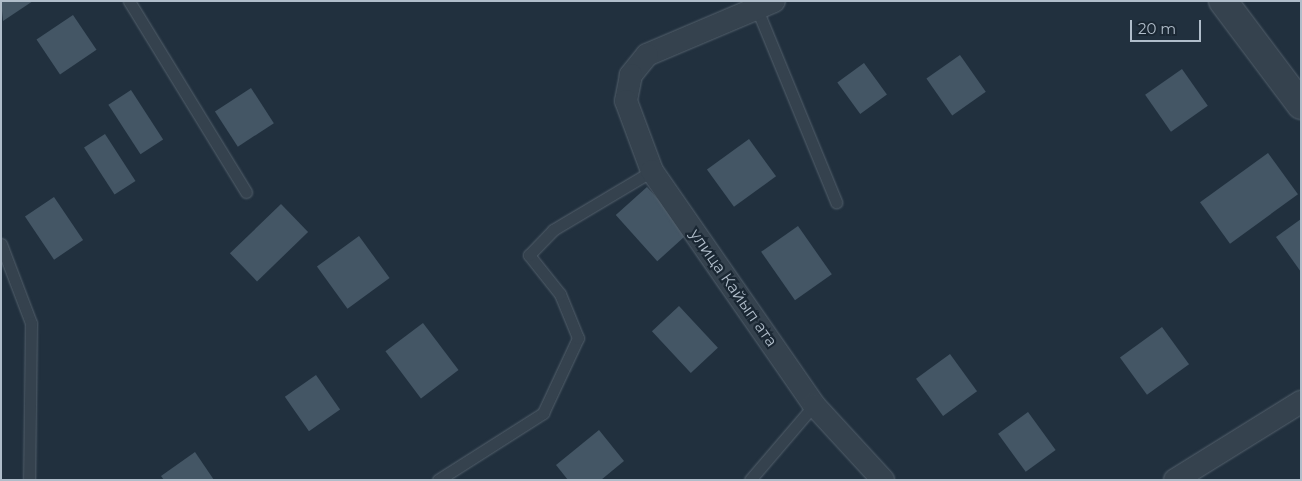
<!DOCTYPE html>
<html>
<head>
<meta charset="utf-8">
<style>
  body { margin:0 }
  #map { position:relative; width:1302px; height:481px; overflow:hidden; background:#21303e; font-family:Montserrat,sans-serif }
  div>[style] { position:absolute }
  .building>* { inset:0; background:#445665; transform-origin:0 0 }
  .roads { filter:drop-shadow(0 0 1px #53606c) drop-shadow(0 0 1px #53606c) }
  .service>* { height:11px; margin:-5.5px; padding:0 5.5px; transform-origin:5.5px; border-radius:5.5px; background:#35424e }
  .minor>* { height:22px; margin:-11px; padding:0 11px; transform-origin:11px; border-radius:11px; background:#35424e }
  .tertiary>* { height:28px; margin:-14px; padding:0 14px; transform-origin:14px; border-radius:14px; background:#35424e }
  span { translate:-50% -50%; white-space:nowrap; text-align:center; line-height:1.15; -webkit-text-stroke:4.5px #1a2733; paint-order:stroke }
  .street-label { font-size:16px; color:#b0bdca }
  .frame { position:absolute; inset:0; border:2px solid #b0bdca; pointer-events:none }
  .scale { position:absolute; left:1130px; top:20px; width:71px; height:22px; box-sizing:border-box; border:2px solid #b0bdca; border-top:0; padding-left:6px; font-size:15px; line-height:18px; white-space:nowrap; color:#b0bdca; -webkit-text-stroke:4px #1a2733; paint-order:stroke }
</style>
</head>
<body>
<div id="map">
  <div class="building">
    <i style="clip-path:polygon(1px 1px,33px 1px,3px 21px)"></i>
    <i style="left:73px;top:15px;width:42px;height:44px;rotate:56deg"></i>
    <i style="left:960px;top:55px;width:45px;height:41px;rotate:55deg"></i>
    <i style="left:864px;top:63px;width:39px;height:33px;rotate:54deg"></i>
    <i style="left:1182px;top:69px;width:45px;height:45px;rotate:55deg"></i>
    <i style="left:251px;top:88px;width:42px;height:43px;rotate:57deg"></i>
    <i style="left:131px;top:90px;width:59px;height:27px;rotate:57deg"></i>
    <i style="left:105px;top:134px;width:56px;height:25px;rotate:57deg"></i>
    <i style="left:749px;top:139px;width:46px;height:52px;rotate:54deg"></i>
    <i style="left:1268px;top:153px;width:51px;height:84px;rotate:54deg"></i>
    <i style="left:647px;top:187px;width:62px;height:42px;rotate:48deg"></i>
    <i style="left:54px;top:197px;width:52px;height:35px;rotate:56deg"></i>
    <i style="left:281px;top:204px;width:39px;height:71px;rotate:46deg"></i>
    <i style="clip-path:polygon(1301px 219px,1301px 272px,1276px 237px)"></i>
    <i style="left:798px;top:226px;width:59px;height:45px;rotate:55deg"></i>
    <i style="left:359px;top:236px;width:52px;height:52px;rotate:54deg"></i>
    <i style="left:679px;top:306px;width:57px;height:37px;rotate:47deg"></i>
    <i style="left:423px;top:323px;width:59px;height:47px;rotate:53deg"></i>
    <i style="left:1162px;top:327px;width:46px;height:52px;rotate:54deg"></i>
    <i style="left:950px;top:354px;width:46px;height:42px;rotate:54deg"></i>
    <i style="left:316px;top:375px;width:42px;height:38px;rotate:55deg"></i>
    <i style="left:1028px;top:412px;width:47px;height:37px;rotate:54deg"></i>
    <i style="clip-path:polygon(599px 430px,624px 461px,601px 480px,568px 480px,556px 465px)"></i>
    <i style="clip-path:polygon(195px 452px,214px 480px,164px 480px,161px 476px)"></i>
  </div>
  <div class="roads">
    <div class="service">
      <i style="left:129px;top:1px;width:224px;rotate:58.5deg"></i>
      <i style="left:757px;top:9px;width:209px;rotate:67.7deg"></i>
      <i style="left:1px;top:244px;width:85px;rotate:69.2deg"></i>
      <i style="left:31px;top:323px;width:157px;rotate:90.7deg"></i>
      <i style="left:438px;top:480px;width:125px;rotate:-32.5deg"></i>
      <i style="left:543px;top:413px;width:83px;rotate:-65deg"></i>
      <i style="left:578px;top:338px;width:48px;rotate:-112.2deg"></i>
      <i style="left:560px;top:294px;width:50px;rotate:-128.5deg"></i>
      <i style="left:529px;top:255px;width:35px;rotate:-46deg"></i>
      <i style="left:553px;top:230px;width:115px;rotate:-30.8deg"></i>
      <i style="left:750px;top:480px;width:99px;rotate:-49.5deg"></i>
    </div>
    <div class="minor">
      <i style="left:774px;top:1px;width:138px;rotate:157deg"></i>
      <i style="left:647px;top:55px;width:26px;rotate:129deg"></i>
      <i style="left:631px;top:75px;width:26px;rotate:101deg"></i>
      <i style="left:626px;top:101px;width:75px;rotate:69.6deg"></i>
      <i style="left:652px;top:171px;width:285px;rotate:55.3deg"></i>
      <i style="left:814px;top:405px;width:102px;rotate:47.4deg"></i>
      <i style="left:1175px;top:480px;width:148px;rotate:-31.8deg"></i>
    </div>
    <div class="tertiary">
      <i style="left:1223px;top:1px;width:130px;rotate:53.1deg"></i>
    </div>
  </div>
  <div class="street-label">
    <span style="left:733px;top:288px;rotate:55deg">улица Кайып ата</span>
  </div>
  <div class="frame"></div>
  <div class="scale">20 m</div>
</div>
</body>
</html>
